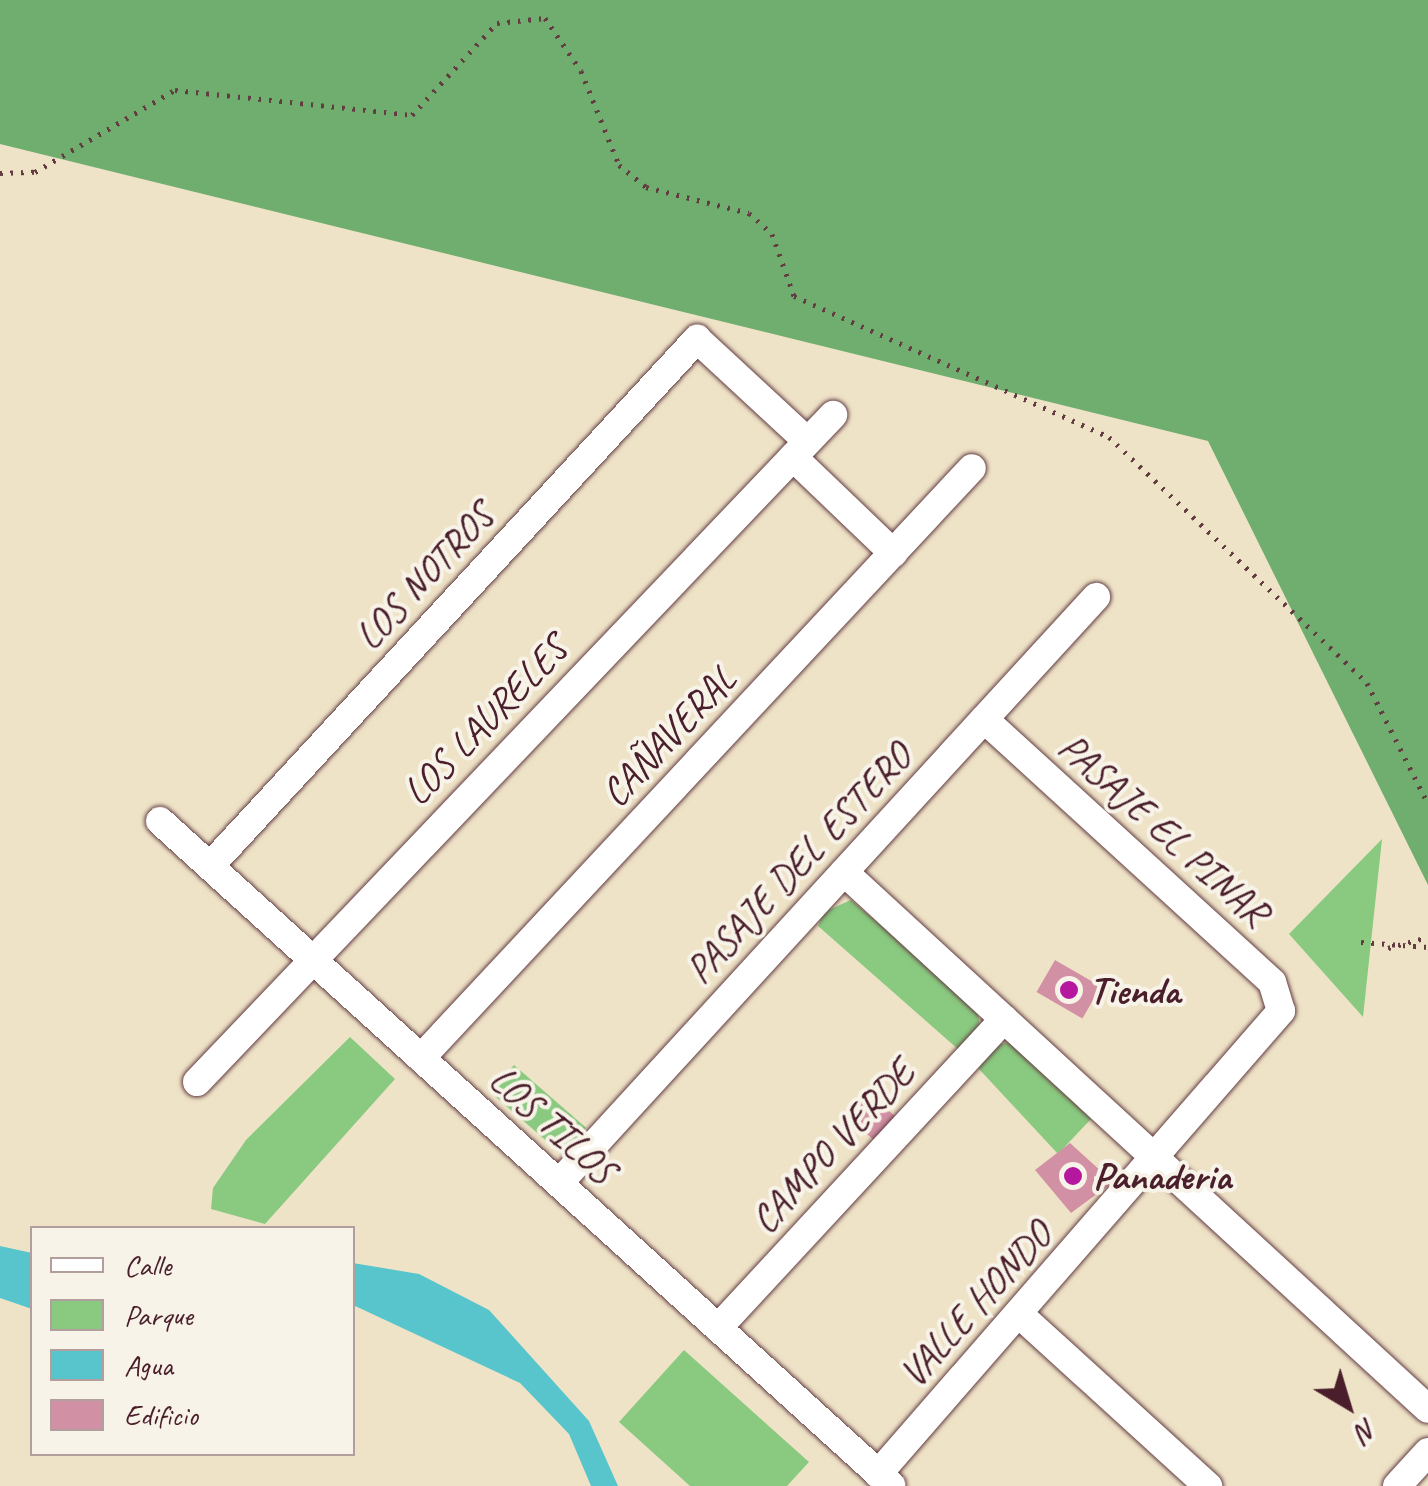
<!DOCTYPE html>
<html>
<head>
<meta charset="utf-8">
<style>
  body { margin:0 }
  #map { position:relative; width:1428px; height:1486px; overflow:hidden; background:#efe3c7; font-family:Caveat,sans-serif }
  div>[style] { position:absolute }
  .green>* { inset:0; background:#8aca80; transform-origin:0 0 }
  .forest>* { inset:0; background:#6fae6e }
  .water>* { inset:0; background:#58c5cd }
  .building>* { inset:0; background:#d290a4; transform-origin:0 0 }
  .path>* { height:5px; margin-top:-2.5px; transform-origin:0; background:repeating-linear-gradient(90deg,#633c42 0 2.5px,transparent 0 10.5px) }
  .roads { filter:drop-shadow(0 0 2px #633c42) drop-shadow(0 0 2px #633c42) }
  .street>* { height:28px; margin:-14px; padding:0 14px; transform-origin:14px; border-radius:14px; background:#fff }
  .dots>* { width:28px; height:28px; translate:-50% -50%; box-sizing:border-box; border:5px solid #f7f3e8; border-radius:50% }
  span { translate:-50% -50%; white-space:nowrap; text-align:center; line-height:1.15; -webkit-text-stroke:8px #f7f3e8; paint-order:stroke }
  .street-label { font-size:40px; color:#4a1f2b }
  .poi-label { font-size:40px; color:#4a1f2b; font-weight:700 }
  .left { translate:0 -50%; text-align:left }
  .legend { position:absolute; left:30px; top:1226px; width:325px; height:230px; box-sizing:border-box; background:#f7f3e8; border:2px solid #b29e9c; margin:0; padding:12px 18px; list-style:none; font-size:30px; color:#4a1f2b }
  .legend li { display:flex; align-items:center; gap:20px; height:50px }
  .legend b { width:50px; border:2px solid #b29e9c }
  .north { position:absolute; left:1298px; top:1356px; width:100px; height:100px; -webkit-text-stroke:8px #f7f3e8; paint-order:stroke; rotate:142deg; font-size:28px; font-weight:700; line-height:40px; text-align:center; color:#4a1f2b }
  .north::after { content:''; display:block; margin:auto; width:35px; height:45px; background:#4a1f2b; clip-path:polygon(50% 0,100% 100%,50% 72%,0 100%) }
</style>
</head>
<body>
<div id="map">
  <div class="green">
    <i style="clip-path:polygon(1382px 839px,1363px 1017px,1289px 934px)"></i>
    <i style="clip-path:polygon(851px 900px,977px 1008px,980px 1027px,959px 1050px,818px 926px,824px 912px)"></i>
    <i style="clip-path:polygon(350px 1037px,395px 1079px,265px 1224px,211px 1209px,213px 1188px,246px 1140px)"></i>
    <i style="clip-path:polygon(1012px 1041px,1091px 1119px,1058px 1154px,979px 1069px,984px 1049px)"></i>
    <i style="left:514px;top:1065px;width:96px;height:36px;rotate:41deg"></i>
    <i style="clip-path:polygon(684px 1350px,809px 1462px,787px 1486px,690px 1486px,619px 1422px)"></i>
  </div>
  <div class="forest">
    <i style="clip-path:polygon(0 0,1428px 0,1428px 885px,1208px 441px,0 144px)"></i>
  </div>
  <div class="water">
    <i style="clip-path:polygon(0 1246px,32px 1253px,32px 1309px,0 1298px)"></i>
    <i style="clip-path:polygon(353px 1263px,419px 1274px,489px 1310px,589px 1421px,618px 1486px,591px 1486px,569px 1434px,520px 1383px,353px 1305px)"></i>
  </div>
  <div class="building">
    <i style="left:1055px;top:960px;width:53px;height:37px;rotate:30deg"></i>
    <i style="left:865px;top:1090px;width:43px;height:32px;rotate:41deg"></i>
    <i style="clip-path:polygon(1070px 1143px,1113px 1182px,1071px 1213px,1035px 1170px)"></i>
  </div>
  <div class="path">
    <i style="left:0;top:173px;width:35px;rotate:-2deg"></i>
    <i style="left:35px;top:172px;width:162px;rotate:-30.4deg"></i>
    <i style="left:175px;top:90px;width:238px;rotate:6deg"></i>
    <i style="left:412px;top:115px;width:125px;rotate:-47.3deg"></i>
    <i style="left:497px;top:23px;width:48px;rotate:-5.9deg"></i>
    <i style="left:545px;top:18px;width:64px;rotate:55.8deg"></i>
    <i style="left:581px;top:71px;width:101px;rotate:68deg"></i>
    <i style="left:619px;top:165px;width:35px;rotate:39deg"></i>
    <i style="left:646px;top:187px;width:106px;rotate:14.2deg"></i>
    <i style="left:749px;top:213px;width:31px;rotate:42deg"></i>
    <i style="left:772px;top:234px;width:66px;rotate:70.5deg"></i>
    <i style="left:794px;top:296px;width:345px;rotate:24.1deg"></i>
    <i style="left:1109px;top:437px;width:356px;rotate:43.6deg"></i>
    <i style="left:1367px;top:683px;width:136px;rotate:63.2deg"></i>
    <i style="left:1361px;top:942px;width:67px;rotate:4.3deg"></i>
    <i style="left:1388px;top:948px;width:41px;rotate:-15.4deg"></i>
  </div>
  <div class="roads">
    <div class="street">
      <i style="left:793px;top:457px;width:139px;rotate:43.8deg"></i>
      <i style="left:160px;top:821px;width:988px;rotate:42.25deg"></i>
      <i style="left:210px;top:866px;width:718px;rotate:-47.26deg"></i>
      <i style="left:697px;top:339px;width:150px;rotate:42.8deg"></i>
      <i style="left:844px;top:872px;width:793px;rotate:42.6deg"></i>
      <i style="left:421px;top:1058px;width:807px;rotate:-46.96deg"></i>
      <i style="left:197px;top:1082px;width:922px;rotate:-46.36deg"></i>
      <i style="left:559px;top:1183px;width:795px;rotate:-47.5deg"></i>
      <i style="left:1019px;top:1314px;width:256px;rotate:42.3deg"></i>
      <i style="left:718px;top:1328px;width:421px;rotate:-47.2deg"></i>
      <i style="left:878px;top:1474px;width:614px;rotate:-48.96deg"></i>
      <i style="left:1281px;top:1011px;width:30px;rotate:-107deg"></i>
      <i style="left:1272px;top:982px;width:390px;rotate:-137.6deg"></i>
      <i style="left:1397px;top:1486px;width:46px;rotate:-47.6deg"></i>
    </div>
  </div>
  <div class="dots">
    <i style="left:1069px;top:990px;background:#b5179e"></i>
    <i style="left:1073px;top:1176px;background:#b5179e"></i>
  </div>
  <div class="street-label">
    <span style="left:424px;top:576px;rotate:-47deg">LOS NOTROS</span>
    <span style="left:485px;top:720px;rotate:-46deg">LOS LAURELES</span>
    <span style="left:668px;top:736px;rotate:-47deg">CAÑAVERAL</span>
    <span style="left:1164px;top:829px;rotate:42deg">PASAJE EL PINAR</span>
    <span style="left:798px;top:863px;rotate:-47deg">PASAJE DEL ESTERO</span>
    <span style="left:553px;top:1124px;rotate:42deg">LOS TILOS</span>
    <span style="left:832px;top:1146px;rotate:-47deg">CAMPO VERDE</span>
    <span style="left:975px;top:1304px;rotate:-48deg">VALLE HONDO</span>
  </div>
  <div class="poi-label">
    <span class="left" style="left:1089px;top:990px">Tienda</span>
    <span class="left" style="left:1093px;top:1176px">Panaderia</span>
  </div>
  <ul class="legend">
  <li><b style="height:12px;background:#fff"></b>Calle</li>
  <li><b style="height:28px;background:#8aca80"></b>Parque</li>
  <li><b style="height:28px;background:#58c5cd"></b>Agua</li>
  <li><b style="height:28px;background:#d290a4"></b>Edificio</li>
  </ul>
  <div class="north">N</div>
</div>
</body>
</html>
